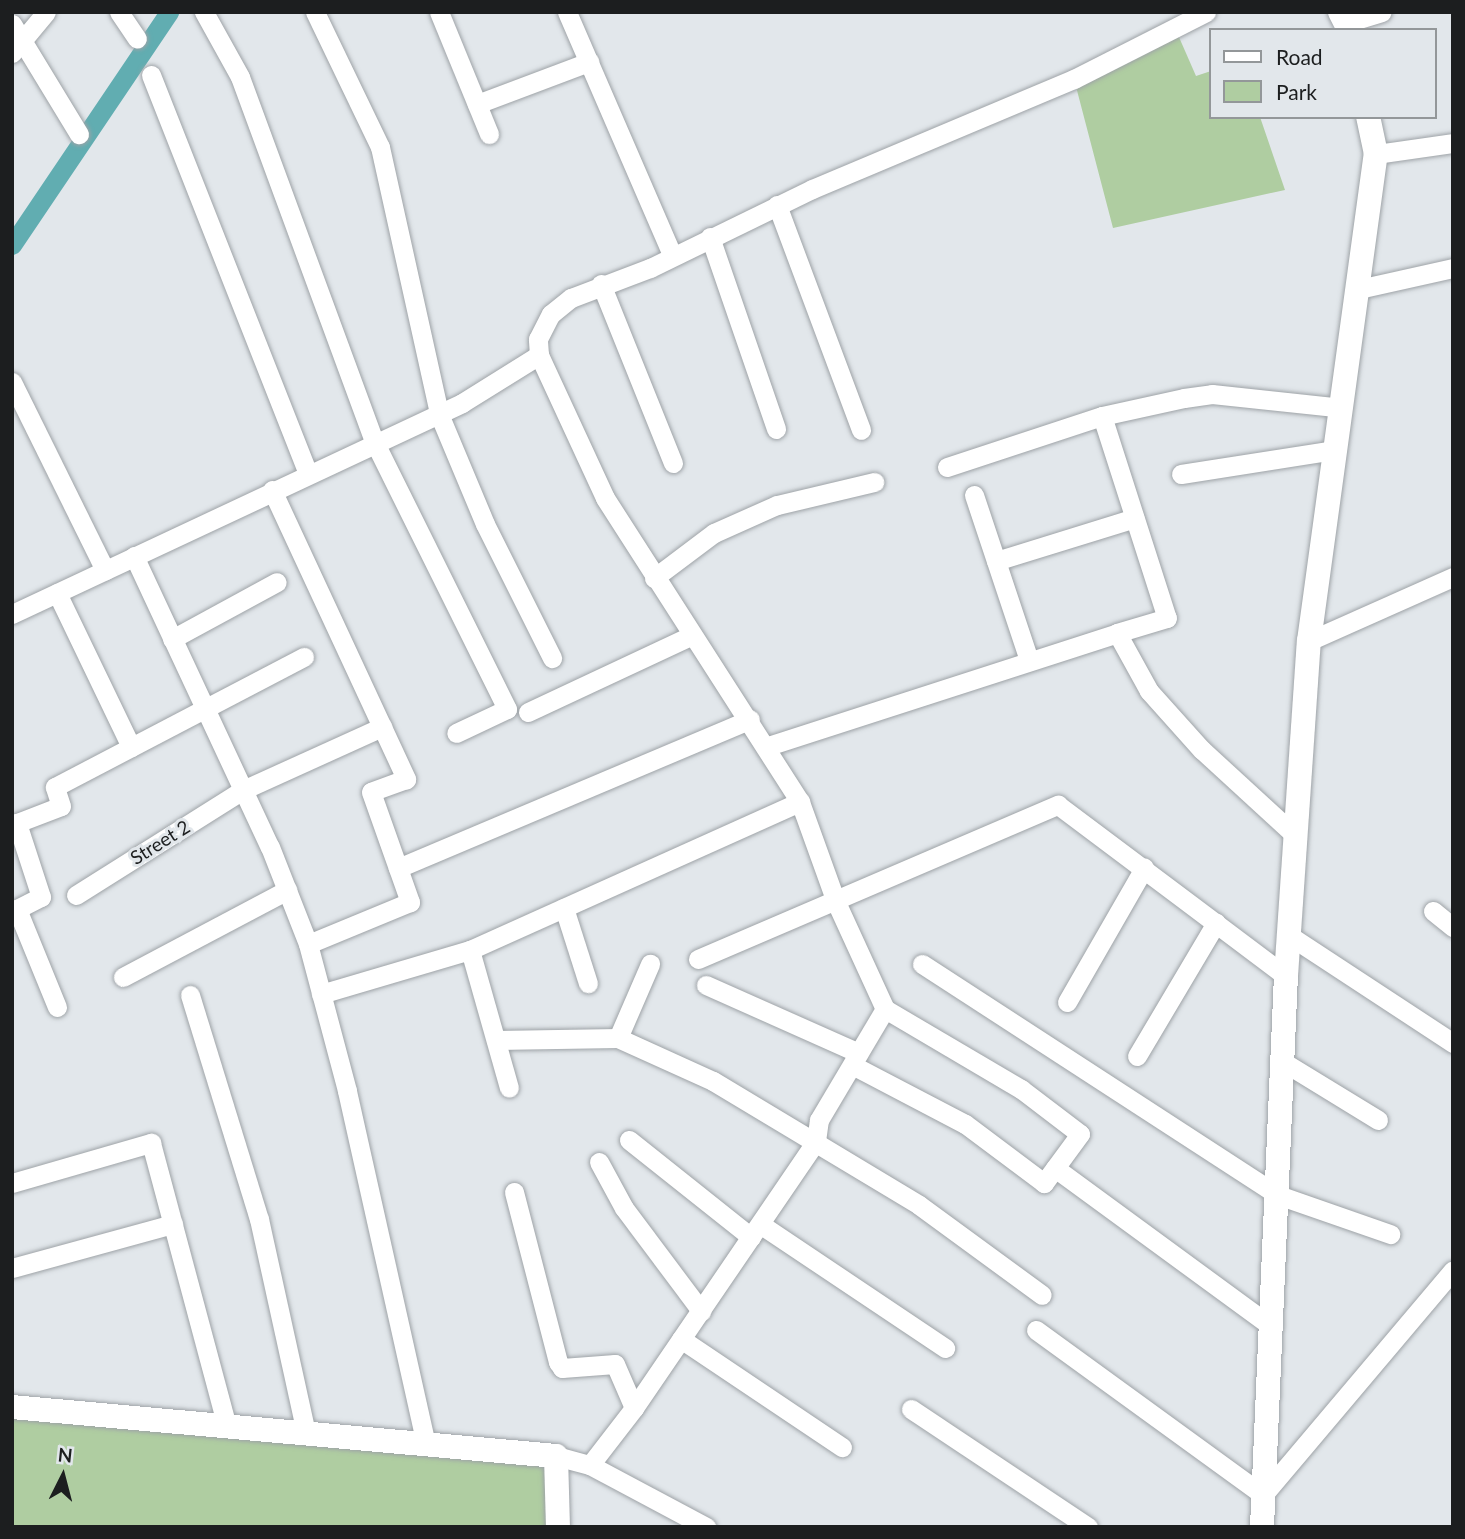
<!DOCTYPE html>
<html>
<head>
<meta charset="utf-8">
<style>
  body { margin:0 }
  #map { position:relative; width:1465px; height:1539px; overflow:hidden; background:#e2e7eb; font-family:Lato,sans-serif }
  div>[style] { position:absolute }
  .green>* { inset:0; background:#afcda1 }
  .canal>* { height:19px; margin:-9.5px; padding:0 9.5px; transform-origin:9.5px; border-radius:9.5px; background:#61adb1 }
  .roads { filter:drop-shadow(0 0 2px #9ea3a7) drop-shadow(0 0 2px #9ea3a7) }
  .minor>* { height:19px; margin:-9.5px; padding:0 9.5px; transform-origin:9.5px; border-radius:9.5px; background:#fff }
  .tertiary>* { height:24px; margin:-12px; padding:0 12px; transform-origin:12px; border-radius:12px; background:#fff }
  span { translate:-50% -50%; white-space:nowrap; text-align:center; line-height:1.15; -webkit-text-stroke:6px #e2e7eb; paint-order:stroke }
  .street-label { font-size:19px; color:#1c1e1f }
  .frame { position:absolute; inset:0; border:14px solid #1c1e1f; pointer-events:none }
  .legend { position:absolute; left:1209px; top:28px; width:228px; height:91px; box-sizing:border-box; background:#e2e7eb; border:2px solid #939799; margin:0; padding:9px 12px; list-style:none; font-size:21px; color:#1c1e1f }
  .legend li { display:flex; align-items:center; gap:14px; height:35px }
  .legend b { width:35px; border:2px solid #939799 }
  .north { position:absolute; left:28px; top:1441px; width:70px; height:70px; -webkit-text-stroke:5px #e2e7eb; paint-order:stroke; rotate:6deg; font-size:19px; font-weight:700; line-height:28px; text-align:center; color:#1c1e1f }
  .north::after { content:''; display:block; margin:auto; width:24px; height:32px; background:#1c1e1f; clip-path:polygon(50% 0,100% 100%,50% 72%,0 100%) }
</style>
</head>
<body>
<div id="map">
  <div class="green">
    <i style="clip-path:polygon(1175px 28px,1196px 76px,1211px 71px,1211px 117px,1260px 117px,1285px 190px,1113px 228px,1074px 79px)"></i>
    <i style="clip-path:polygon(12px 1416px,556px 1456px,555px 1527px,12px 1527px)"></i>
  </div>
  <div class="canal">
    <i style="left:12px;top:245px;width:281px;rotate:-56deg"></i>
  </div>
  <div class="roads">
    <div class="minor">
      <i style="left:119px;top:12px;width:32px;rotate:56deg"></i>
      <i style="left:204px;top:12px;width:74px;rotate:61deg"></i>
      <i style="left:240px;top:77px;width:390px;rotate:69.8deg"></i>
      <i style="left:375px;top:443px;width:297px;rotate:63.6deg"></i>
      <i style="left:507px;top:709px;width:56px;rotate:154.8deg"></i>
      <i style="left:315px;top:12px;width:150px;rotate:64.3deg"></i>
      <i style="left:380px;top:147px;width:273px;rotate:77.5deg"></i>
      <i style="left:439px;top:414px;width:119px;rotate:67.3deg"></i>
      <i style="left:485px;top:524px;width:150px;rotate:63.4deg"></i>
      <i style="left:439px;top:12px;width:132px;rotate:67.7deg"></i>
      <i style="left:567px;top:12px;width:265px;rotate:66.6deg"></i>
      <i style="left:1346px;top:23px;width:37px;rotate:-17deg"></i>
      <i style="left:12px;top:24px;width:129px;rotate:58.7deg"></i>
      <i style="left:12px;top:53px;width:53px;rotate:-50.3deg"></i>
      <i style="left:151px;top:75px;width:429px;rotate:68.5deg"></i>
      <i style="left:477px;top:104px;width:120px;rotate:-20.6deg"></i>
      <i style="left:1376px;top:154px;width:78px;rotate:-8.1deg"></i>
      <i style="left:777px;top:205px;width:240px;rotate:69.5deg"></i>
      <i style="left:710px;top:237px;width:203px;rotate:71deg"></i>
      <i style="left:601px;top:284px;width:193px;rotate:68.1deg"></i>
      <i style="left:1359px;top:289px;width:96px;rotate:-12.6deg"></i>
      <i style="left:539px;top:355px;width:157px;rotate:65.2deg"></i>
      <i style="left:605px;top:498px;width:361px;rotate:57.3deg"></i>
      <i style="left:800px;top:802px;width:106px;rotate:70.2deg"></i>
      <i style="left:836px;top:902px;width:118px;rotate:65.4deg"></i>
      <i style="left:885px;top:1009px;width:158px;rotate:30.5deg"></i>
      <i style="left:1021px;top:1089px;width:74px;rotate:37.3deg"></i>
      <i style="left:1080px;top:1134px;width:61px;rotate:126.3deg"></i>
      <i style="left:1044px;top:1183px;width:99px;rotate:-143.2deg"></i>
      <i style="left:965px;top:1124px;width:127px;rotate:-152.4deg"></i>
      <i style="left:12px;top:382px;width:210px;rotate:63.7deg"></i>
      <i style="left:1102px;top:416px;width:212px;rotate:72.2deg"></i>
      <i style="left:1167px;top:618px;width:52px;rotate:163.3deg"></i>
      <i style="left:947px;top:467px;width:163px;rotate:-18.2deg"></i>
      <i style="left:1102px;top:416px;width:84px;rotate:-12.4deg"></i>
      <i style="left:1184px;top:398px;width:28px;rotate:-8deg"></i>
      <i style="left:1212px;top:394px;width:131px;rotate:6.1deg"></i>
      <i style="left:1181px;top:474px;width:156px;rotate:-8.9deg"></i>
      <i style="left:272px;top:490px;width:319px;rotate:65.1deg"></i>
      <i style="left:406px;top:779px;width:37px;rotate:160deg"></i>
      <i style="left:371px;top:792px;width:117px;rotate:70.5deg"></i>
      <i style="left:410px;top:902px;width:110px;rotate:157.6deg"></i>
      <i style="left:974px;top:495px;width:174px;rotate:71.6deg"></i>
      <i style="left:134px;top:556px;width:321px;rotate:65deg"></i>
      <i style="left:270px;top:847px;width:104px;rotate:68.6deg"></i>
      <i style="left:308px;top:944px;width:152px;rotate:75.1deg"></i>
      <i style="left:347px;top:1091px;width:362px;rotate:77.4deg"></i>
      <i style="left:996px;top:561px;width:145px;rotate:-17.2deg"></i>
      <i style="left:654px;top:578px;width:75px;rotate:-36.9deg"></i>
      <i style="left:714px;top:533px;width:69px;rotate:-24deg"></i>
      <i style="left:777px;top:505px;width:100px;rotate:-13.3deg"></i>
      <i style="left:57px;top:593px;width:171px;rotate:64.3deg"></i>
      <i style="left:12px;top:614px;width:497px;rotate:-25.1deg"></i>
      <i style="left:462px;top:403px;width:91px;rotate:-31.9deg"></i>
      <i style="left:539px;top:355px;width:16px;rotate:-94deg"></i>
      <i style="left:538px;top:339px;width:28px;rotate:-63deg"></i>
      <i style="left:551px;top:314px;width:26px;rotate:-39deg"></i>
      <i style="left:571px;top:298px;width:85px;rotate:-20.8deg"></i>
      <i style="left:650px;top:268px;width:180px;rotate:-26deg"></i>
      <i style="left:812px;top:189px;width:284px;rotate:-22.8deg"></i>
      <i style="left:1074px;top:79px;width:148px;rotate:-26.9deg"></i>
      <i style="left:172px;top:639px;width:119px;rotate:-28.5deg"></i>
      <i style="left:1309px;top:641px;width:158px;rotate:-24deg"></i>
      <i style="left:528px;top:712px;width:179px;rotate:-25.1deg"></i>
      <i style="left:768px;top:746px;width:367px;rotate:-17.9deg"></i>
      <i style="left:1117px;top:633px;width:66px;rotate:61.1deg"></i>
      <i style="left:1149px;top:691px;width:79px;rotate:48.1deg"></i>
      <i style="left:1202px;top:750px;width:127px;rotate:42.5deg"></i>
      <i style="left:398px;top:868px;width:382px;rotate:-22.9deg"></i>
      <i style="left:76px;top:895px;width:197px;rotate:-32.2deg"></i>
      <i style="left:243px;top:790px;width:153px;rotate:-24.4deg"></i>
      <i style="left:564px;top:908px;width:79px;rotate:72.3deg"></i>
      <i style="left:1433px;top:911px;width:26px;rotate:39deg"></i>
      <i style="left:1290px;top:936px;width:195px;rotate:33.3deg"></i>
      <i style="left:470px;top:950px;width:143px;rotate:74.2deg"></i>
      <i style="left:698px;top:959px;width:392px;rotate:-23.2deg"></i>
      <i style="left:1058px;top:805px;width:285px;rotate:36.9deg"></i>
      <i style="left:922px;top:964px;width:424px;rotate:33deg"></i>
      <i style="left:1278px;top:1195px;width:119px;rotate:19.2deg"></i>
      <i style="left:123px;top:977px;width:186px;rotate:-27.9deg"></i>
      <i style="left:706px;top:985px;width:167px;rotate:24deg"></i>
      <i style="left:321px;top:994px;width:155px;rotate:-16.5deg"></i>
      <i style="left:470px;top:950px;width:362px;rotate:-24.2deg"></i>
      <i style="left:190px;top:995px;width:234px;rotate:72.9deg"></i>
      <i style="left:259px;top:1219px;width:219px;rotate:77.6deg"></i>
      <i style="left:1067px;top:1002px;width:155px;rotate:-60.1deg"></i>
      <i style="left:57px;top:1007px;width:106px;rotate:-112.2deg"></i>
      <i style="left:17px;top:909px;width:27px;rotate:-27deg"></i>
      <i style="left:41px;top:897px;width:78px;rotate:-108deg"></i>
      <i style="left:17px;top:823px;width:47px;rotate:-21.1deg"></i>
      <i style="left:61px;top:806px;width:20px;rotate:-108deg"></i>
      <i style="left:55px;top:787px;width:281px;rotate:-27.6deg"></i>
      <i style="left:618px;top:1038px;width:81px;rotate:-66.6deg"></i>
      <i style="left:496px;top:1040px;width:122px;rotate:-0.9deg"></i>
      <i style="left:618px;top:1038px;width:104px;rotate:24.4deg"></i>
      <i style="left:713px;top:1081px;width:240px;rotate:31deg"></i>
      <i style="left:919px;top:1205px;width:152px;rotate:36.2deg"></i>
      <i style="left:1137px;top:1056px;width:155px;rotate:-59.3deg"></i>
      <i style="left:1285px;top:1063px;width:109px;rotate:31.5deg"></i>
      <i style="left:629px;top:1140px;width:156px;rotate:38.5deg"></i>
      <i style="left:599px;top:1162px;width:52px;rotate:61.5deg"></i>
      <i style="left:624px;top:1208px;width:129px;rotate:53.2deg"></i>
      <i style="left:1055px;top:1168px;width:269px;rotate:36.2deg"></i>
      <i style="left:12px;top:1183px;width:145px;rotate:-16.1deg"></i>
      <i style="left:151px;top:1143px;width:293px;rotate:75deg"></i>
      <i style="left:514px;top:1192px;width:176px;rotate:75.5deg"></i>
      <i style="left:558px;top:1362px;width:7px;rotate:56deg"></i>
      <i style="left:562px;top:1368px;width:53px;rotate:-4.3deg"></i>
      <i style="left:615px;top:1364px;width:48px;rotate:66.6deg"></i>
      <i style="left:760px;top:1224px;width:223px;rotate:33.8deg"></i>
      <i style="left:12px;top:1268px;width:167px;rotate:-15.3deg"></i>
      <i style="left:1036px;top:1330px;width:281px;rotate:36deg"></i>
      <i style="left:1263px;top:1495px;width:294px;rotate:-49.8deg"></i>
      <i style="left:681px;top:1339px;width:194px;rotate:33.9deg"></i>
      <i style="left:911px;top:1409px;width:213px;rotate:33.7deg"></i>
      <i style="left:556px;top:1456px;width:35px;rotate:15deg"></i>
      <i style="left:590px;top:1465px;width:72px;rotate:-52.3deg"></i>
      <i style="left:634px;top:1408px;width:323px;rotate:-55.7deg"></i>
      <i style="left:816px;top:1141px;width:21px;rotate:-82deg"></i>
      <i style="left:819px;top:1120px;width:129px;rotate:-59.3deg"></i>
      <i style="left:590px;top:1465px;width:132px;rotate:28.1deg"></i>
    </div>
    <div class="tertiary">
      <i style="left:1340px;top:12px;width:20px;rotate:63deg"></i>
      <i style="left:12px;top:1407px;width:546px;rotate:5.15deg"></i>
      <i style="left:556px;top:1456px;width:71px;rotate:88.4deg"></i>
      <i style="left:1262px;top:1527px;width:552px;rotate:-87.51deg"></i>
      <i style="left:1286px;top:976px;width:336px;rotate:-86.1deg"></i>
      <i style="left:1309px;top:641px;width:492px;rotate:-82.2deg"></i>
      <i style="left:1376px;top:154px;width:38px;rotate:-102deg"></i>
    </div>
  </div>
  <div class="street-label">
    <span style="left:160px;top:842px;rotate:-32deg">Street 2</span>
  </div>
  <div class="frame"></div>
  <ul class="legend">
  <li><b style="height:9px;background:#fff"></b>Road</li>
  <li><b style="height:19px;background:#afcda1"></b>Park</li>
  </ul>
  <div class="north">N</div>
</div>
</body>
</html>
